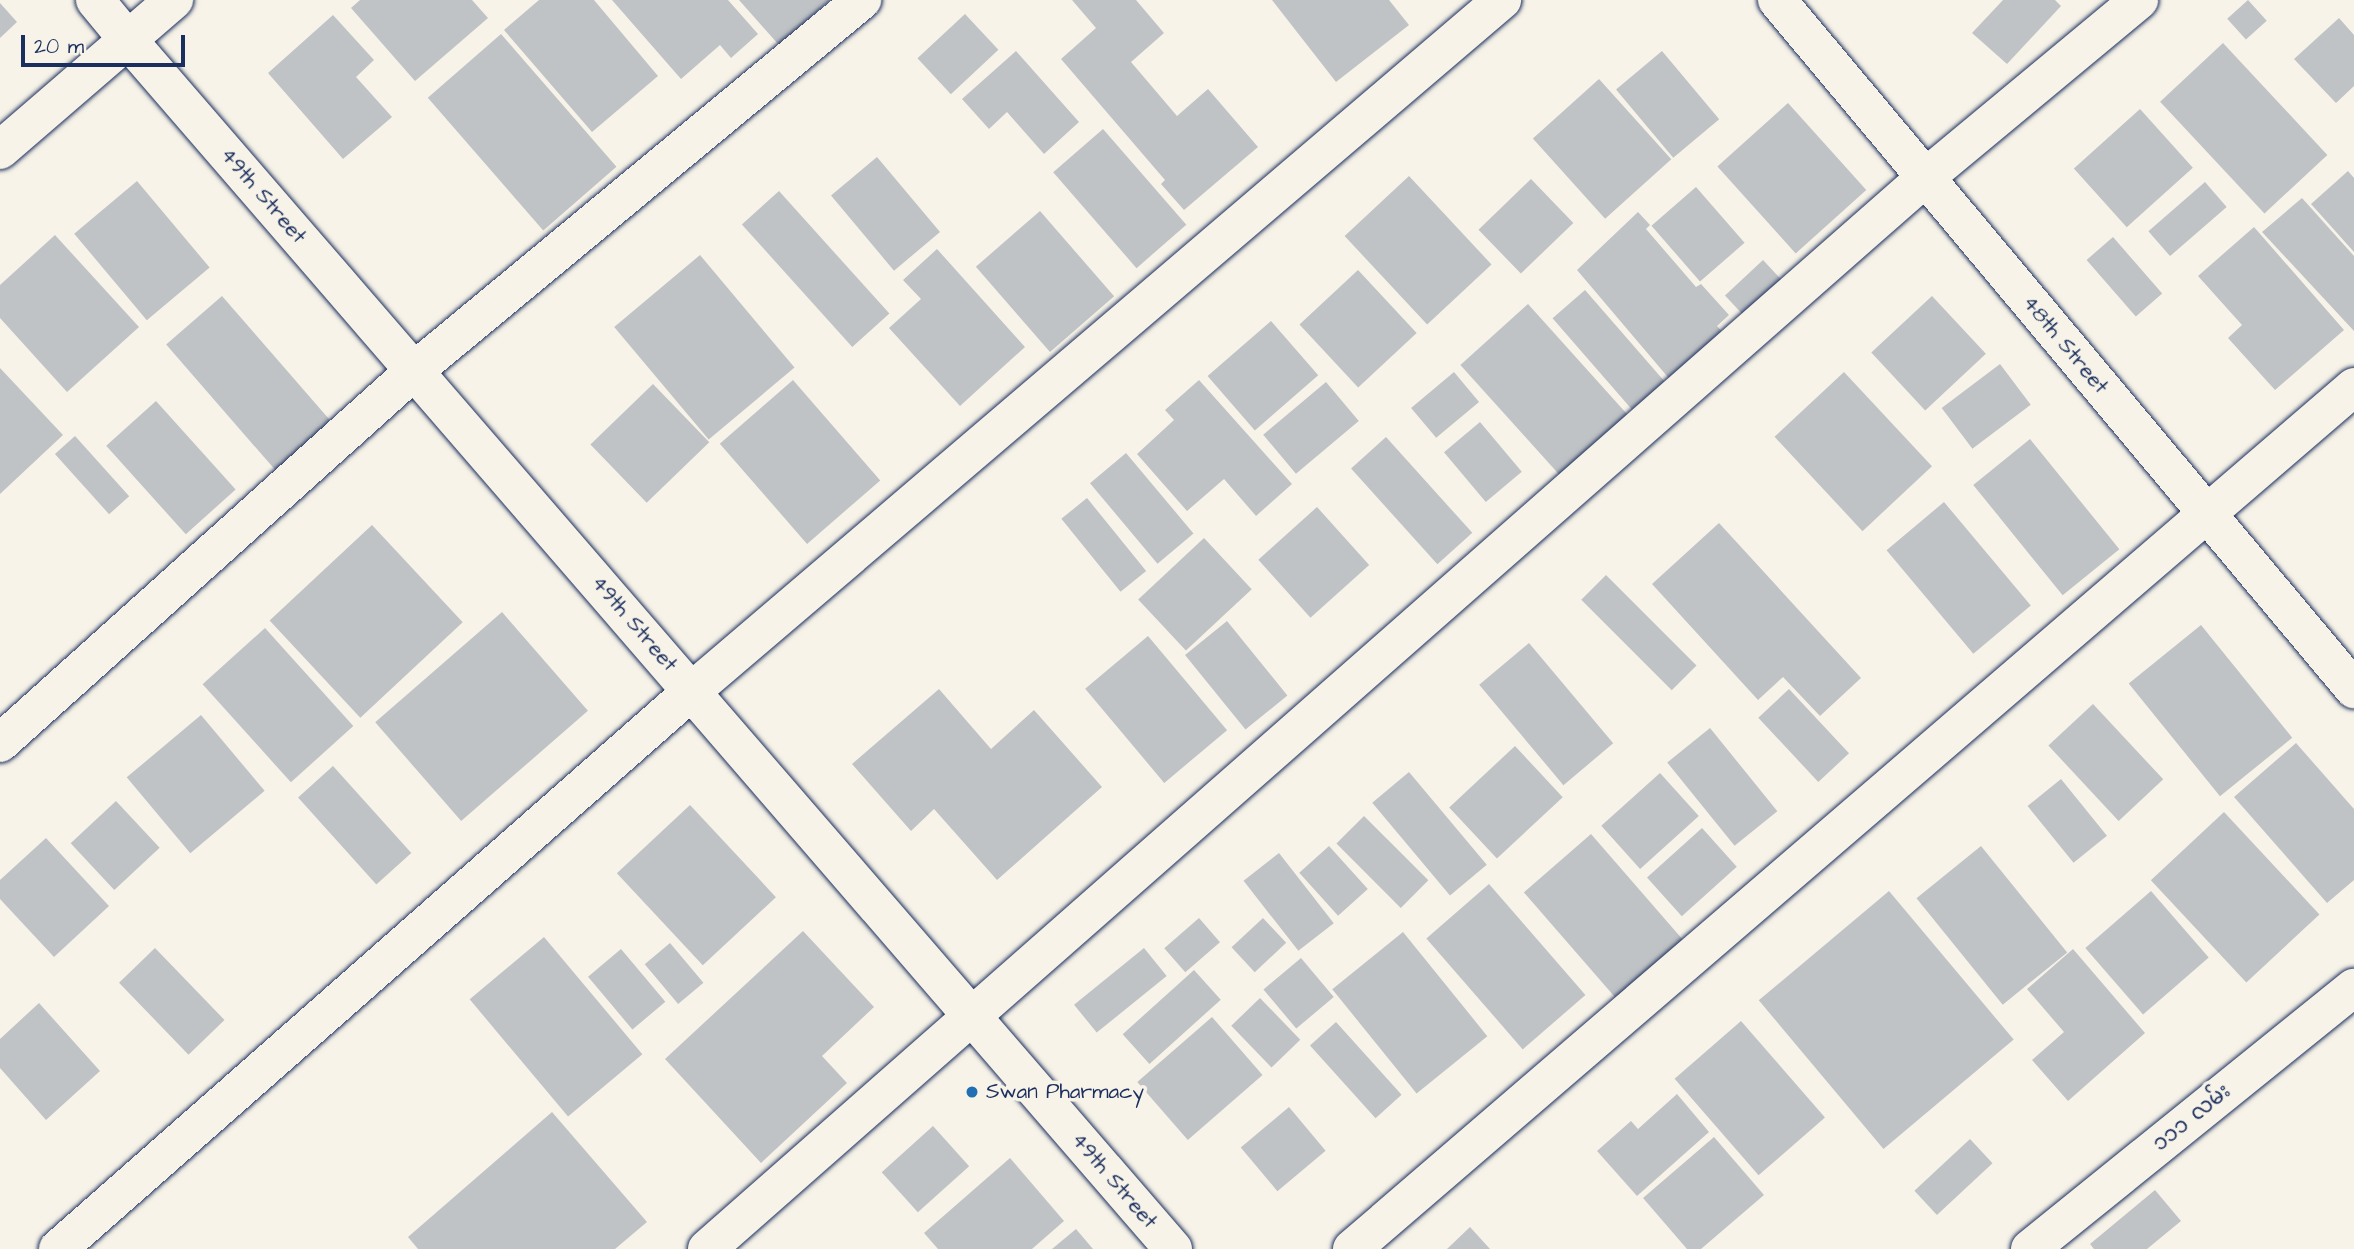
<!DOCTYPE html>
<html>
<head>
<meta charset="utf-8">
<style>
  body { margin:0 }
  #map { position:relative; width:2354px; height:1249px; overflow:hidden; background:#f7f3e8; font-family:"Architects Daughter","Noto Sans Myanmar",sans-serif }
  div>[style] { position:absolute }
  .building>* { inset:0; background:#c0c3c5; transform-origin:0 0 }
  .roads { filter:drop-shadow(0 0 2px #1b2f5e) drop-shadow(0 0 2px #1b2f5e) }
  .street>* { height:38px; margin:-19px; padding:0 19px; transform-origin:19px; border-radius:19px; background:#f7f3e8 }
  .secondary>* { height:38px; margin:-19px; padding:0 19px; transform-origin:19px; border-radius:19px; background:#f7f3e8 }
  .dots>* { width:19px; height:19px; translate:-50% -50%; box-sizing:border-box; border:4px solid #f7f3e8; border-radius:50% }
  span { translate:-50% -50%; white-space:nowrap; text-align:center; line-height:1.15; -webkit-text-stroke:7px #f7f3e8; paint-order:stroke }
  .street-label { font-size:21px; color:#1b2f5e }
  .poi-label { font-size:21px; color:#1b2f5e }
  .left { translate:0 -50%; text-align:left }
  .scale { position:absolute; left:21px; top:35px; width:164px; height:32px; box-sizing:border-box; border:4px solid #1b2f5e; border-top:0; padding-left:9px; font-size:21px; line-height:24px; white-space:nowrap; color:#1b2f5e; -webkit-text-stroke:5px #f7f3e8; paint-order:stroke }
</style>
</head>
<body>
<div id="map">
  <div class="building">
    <i style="clip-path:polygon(360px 0,472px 0,488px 18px,415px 81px,351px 8px)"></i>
    <i style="clip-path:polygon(539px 0,594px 0,658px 76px,592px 132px,504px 30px)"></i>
    <i style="clip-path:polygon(612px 0,728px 0,758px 34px,731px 58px,720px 45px,681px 79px)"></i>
    <i style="clip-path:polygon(739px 0,830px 0,779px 45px)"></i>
    <i style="clip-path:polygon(1072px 0,1136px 0,1164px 33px,1131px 62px,1177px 116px,1208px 89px,1258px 147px,1184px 210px,1161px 184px,1165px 180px,1061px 59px,1096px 28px)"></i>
    <i style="clip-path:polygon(1272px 0,1389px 0,1409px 25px,1336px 82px)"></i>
    <i style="clip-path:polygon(2003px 0,2055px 0,2061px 6px,2007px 64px,1972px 33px)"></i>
    <i style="left:2248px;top:0;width:28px;height:28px;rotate:48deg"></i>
    <i style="clip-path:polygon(0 3px,17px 22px,0 38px)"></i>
    <i style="left:965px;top:14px;width:49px;height:65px;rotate:47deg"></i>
    <i style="clip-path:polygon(333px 15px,374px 60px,356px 77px,392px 117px,343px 159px,268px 73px)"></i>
    <i style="clip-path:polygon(2339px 18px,2354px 35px,2354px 86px,2336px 103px,2294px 59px)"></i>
    <i style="left:501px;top:34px;width:176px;height:97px;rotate:49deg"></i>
    <i style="left:2223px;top:43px;width:153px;height:86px;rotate:47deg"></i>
    <i style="clip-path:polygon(1016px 51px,1079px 122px,1044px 154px,1007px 112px,989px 129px,962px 99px)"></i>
    <i style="left:1662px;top:51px;width:89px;height:60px;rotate:50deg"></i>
    <i style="left:1599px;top:79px;width:108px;height:89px;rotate:48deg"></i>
    <i style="left:1788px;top:103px;width:117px;height:95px;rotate:48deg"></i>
    <i style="left:2140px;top:109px;width:79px;height:89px;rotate:48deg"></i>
    <i style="left:1103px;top:129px;width:127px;height:66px;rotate:49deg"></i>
    <i style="left:877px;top:157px;width:98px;height:60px;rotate:50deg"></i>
    <i style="clip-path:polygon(2348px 171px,2354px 178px,2354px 252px,2311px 204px)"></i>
    <i style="left:1409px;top:176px;width:121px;height:88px;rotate:47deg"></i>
    <i style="left:1531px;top:179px;width:61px;height:73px;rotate:46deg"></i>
    <i style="left:137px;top:181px;width:113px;height:82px;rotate:50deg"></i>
    <i style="left:2205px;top:182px;width:33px;height:75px;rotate:49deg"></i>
    <i style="left:1696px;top:187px;width:74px;height:59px;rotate:49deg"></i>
    <i style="left:779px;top:191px;width:165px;height:50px;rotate:48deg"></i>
    <i style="clip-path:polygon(2302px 198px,2354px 256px,2354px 331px,2262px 232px)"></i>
    <i style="left:1040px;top:211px;width:113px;height:85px;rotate:49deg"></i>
    <i style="clip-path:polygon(1638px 212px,1650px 225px,1646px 229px,1696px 287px,1701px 284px,1729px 315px,1717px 326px,1726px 336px,1672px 382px,1577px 270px)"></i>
    <i style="clip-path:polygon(2254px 227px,2344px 330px,2275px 390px,2228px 338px,2242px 325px,2198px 276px)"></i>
    <i style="clip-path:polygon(55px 235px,139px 327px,67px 392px,0 318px,0 285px)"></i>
    <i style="left:2113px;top:237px;width:75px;height:35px;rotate:49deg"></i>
    <i style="clip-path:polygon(937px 249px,1025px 347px,960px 406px,889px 328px,921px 299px,903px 280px)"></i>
    <i style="left:700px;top:255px;width:147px;height:112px;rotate:50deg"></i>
    <i style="left:1763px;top:260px;width:35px;height:52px;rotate:47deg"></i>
    <i style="left:1358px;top:270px;width:86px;height:80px;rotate:47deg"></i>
    <i style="left:1585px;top:290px;width:121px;height:43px;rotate:49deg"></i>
    <i style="left:222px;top:296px;width:174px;height:74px;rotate:49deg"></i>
    <i style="left:1932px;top:296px;width:79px;height:83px;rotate:47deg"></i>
    <i style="left:1528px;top:304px;width:161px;height:91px;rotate:48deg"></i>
    <i style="left:1271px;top:321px;width:72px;height:84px;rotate:49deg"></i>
    <i style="left:2000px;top:364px;width:51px;height:73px;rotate:53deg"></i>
    <i style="clip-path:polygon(0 368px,63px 435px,0 494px)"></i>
    <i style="left:1454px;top:372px;width:39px;height:56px;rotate:50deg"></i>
    <i style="left:1844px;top:372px;width:129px;height:95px;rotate:47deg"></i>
    <i style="left:793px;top:380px;width:133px;height:97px;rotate:49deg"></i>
    <i style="clip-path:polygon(1199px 380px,1292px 484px,1256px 516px,1224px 479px,1187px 511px,1137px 454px,1174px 420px,1165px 410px)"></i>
    <i style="left:1326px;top:382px;width:51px;height:82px;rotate:50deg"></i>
    <i style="left:653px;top:384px;width:81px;height:87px;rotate:46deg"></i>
    <i style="left:156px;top:401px;width:119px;height:67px;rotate:48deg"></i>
    <i style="left:1480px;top:422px;width:65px;height:47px;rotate:50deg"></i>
    <i style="left:75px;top:436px;width:81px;height:27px;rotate:48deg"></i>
    <i style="left:1386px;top:437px;width:129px;height:47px;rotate:48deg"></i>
    <i style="left:2030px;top:439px;width:142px;height:73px;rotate:51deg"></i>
    <i style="left:1126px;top:453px;width:105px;height:47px;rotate:50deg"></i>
    <i style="left:1087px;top:498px;width:94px;height:33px;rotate:51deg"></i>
    <i style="left:1944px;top:502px;width:135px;height:75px;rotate:50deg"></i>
    <i style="left:1317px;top:507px;width:78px;height:79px;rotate:48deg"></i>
    <i style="clip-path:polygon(1719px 523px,1861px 678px,1820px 716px,1783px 677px,1758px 700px,1652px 584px)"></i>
    <i style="left:372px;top:525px;width:133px;height:140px;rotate:47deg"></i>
    <i style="left:1204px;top:538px;width:70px;height:90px;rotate:47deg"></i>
    <i style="left:1606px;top:575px;width:128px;height:35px;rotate:45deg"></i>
    <i style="left:502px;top:612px;width:131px;height:168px;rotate:49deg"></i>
    <i style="left:1227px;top:621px;width:96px;height:54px;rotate:51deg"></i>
    <i style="left:2201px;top:625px;width:145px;height:93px;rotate:51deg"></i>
    <i style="left:265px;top:628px;width:132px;height:84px;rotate:48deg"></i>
    <i style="left:1148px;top:636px;width:123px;height:82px;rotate:50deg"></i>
    <i style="left:1529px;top:643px;width:131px;height:65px;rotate:50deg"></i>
    <i style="clip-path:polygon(939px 689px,991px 749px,1034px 710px,1102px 787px,997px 880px,934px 809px,911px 831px,852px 764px)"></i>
    <i style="left:1789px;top:689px;width:88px;height:42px;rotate:47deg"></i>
    <i style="left:2093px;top:704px;width:103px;height:61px;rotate:47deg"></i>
    <i style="left:201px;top:715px;width:99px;height:97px;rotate:50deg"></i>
    <i style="left:1710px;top:728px;width:107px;height:55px;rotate:51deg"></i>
    <i style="clip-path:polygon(2296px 743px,2354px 809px,2354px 880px,2327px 903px,2234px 797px)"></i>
    <i style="left:1515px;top:746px;width:70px;height:90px;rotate:47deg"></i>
    <i style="left:333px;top:766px;width:117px;height:47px;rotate:48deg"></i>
    <i style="left:1409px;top:772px;width:121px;height:48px;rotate:50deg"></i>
    <i style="left:1660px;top:773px;width:58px;height:79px;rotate:48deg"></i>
    <i style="left:2061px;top:779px;width:73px;height:43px;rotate:51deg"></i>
    <i style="left:116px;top:801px;width:64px;height:62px;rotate:47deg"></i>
    <i style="left:690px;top:805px;width:126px;height:100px;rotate:47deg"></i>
    <i style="left:2224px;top:812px;width:140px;height:100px;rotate:47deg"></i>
    <i style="left:1364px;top:816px;width:91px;height:39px;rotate:45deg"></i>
    <i style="left:1702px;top:828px;width:52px;height:74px;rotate:48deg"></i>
    <i style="left:1591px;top:834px;width:142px;height:89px;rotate:49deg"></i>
    <i style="clip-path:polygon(46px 838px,109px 906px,54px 957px,0 899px,0 880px)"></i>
    <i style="left:1329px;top:846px;width:58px;height:40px;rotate:48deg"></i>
    <i style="left:1981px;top:846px;width:137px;height:83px;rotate:51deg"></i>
    <i style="left:1279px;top:853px;width:89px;height:45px;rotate:52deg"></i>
    <i style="left:1489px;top:884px;width:147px;height:83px;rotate:49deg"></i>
    <i style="left:1889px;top:891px;width:194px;height:170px;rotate:50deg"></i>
    <i style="left:2151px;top:891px;width:88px;height:87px;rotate:49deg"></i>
    <i style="left:1199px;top:918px;width:32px;height:46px;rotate:49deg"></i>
    <i style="left:1263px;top:918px;width:34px;height:43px;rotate:47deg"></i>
    <i style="clip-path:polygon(803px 931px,874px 1007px,822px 1056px,847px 1083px,761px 1163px,665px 1059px)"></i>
    <i style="left:1403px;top:932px;width:134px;height:91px;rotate:51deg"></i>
    <i style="left:544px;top:937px;width:153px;height:97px;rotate:50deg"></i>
    <i style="left:670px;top:943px;width:52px;height:33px;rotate:50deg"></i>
    <i style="left:155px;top:948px;width:100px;height:50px;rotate:46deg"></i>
    <i style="left:1144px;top:948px;width:36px;height:90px;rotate:51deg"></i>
    <i style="left:621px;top:949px;width:69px;height:43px;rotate:50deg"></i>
    <i style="clip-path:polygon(2073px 949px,2145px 1033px,2068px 1101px,2032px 1060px,2064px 1032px,2027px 989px)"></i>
    <i style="left:1301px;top:958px;width:51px;height:49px;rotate:50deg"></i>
    <i style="left:1194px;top:970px;width:40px;height:96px;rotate:48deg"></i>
    <i style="left:1260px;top:998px;width:58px;height:40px;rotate:46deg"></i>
    <i style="clip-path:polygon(39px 1003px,100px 1071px,46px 1120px,0 1068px,0 1039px)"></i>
    <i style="left:1212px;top:1017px;width:77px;height:99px;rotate:49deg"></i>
    <i style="left:1741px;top:1021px;width:128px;height:88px;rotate:49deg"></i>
    <i style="left:1336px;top:1022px;width:98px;height:35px;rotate:48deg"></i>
    <i style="clip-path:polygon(1677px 1094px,1709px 1132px,1637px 1196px,1597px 1151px,1631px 1121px,1638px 1129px)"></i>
    <i style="left:1289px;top:1107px;width:57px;height:63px;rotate:50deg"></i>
    <i style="clip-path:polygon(552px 1112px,647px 1222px,615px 1249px,418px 1249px,408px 1237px)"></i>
    <i style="left:933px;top:1126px;width:54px;height:69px;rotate:48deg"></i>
    <i style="clip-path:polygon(1714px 1137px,1764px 1195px,1701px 1249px,1687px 1249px,1643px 1198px)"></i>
    <i style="left:1970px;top:1139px;width:33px;height:76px;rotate:47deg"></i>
    <i style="clip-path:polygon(1010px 1158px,1064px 1221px,1032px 1249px,938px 1249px,924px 1233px)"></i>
    <i style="clip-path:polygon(2155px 1190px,2181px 1221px,2147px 1249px,2094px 1249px,2090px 1244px)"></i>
    <i style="clip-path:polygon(1470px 1227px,1490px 1249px,1447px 1249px)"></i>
    <i style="clip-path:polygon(1076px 1229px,1093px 1249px,1052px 1249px)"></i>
  </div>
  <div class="roads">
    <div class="street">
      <i style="left:95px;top:0;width:52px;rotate:50.5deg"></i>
      <i style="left:1777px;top:0;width:899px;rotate:50.06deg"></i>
      <i style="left:0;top:743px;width:557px;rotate:-41.94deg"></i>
      <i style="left:414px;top:371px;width:582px;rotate:-39.63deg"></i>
      <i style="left:58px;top:1249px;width:845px;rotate:-41.35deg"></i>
      <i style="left:692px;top:691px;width:1065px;rotate:-40.47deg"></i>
      <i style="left:707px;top:1249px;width:1623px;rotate:-41.33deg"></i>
      <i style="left:1926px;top:177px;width:277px;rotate:-39.7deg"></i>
      <i style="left:1352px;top:1249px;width:1322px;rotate:-40.7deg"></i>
      <i style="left:2030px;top:1249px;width:416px;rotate:-38.9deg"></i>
    </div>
    <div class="secondary">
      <i style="left:128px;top:40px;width:1598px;rotate:49.16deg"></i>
      <i style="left:0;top:150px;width:230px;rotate:-40.8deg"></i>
    </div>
  </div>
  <div class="dots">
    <i style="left:972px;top:1092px;background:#1f6fb2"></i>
  </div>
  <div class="street-label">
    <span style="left:263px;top:196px;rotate:49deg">49th Street</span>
    <span style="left:2065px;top:345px;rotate:50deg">48th Street</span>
    <span style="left:634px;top:624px;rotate:49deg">49th Street</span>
    <span style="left:2192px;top:1118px;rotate:-39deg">၁၁၁ လမ်း</span>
    <span style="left:1114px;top:1181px;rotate:49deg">49th Street</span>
  </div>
  <div class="poi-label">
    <span class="left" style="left:986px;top:1092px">Swan Pharmacy</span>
  </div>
  <div class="scale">20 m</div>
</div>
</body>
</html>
